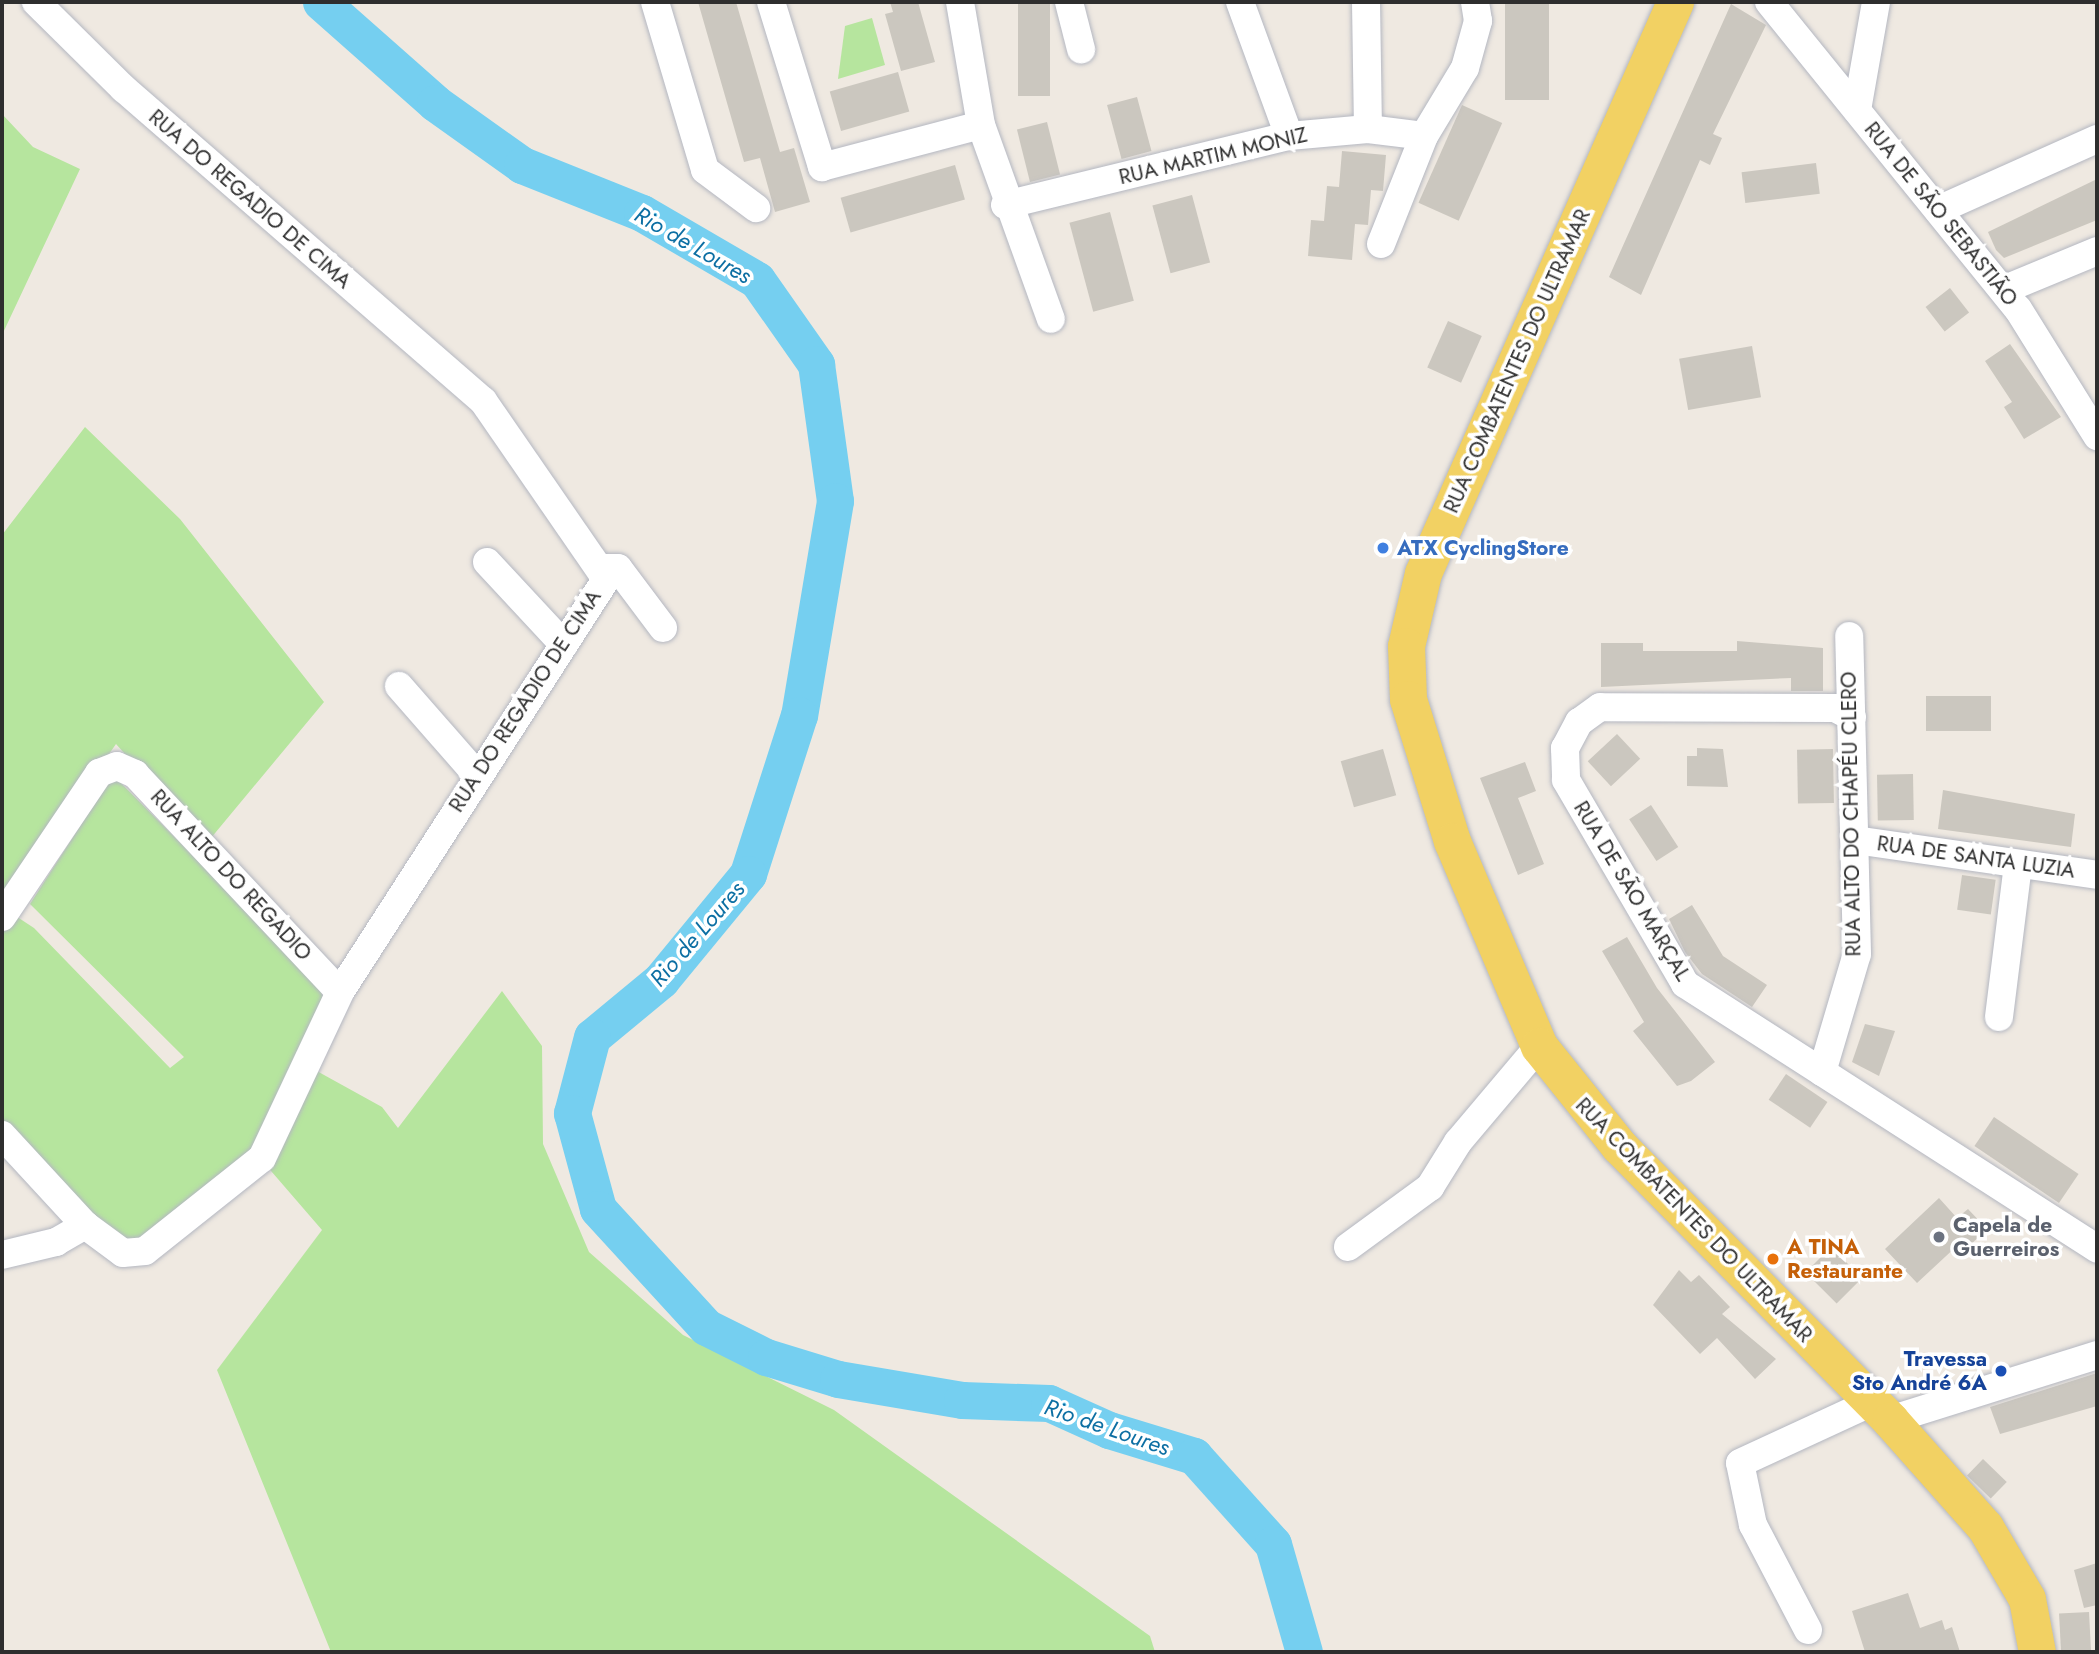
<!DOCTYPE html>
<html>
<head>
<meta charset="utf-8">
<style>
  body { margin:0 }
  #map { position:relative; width:2099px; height:1654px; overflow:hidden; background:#efe9e1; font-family:Jost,sans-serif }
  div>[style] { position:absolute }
  .green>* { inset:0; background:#b6e59e }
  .river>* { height:37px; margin:-18.5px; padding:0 18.5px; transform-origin:18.5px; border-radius:18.5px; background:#75cff0 }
  .building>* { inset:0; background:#cbc7bf; transform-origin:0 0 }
  .roads { filter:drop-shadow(0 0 2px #b4b7c1) drop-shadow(0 0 2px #b4b7c1) }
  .minor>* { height:28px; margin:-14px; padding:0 14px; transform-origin:14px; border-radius:14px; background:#fff }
  .major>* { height:37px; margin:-18.5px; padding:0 18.5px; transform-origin:18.5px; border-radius:18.5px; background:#f2d163 }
  .dots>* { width:19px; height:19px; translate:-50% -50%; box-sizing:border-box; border:4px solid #fff; border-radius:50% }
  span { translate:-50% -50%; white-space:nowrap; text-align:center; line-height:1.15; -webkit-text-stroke:7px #fff; paint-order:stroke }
  .street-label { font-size:21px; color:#2e2e2e }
  .shop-label { font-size:21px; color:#366cbe; font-weight:700 }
  .left { translate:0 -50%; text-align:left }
  .worship-label { font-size:21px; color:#5b616d; font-weight:700 }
  .food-label { font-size:21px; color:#c56008; font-weight:700 }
  .transit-label { font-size:21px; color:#164399; font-weight:700 }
  .right { translate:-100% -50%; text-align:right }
  .water-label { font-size:23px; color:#0d6fa3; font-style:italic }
  .frame { position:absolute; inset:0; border:4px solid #2e2e2e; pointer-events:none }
</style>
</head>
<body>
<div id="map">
  <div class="green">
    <i style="clip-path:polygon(872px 18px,885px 65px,838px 79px,845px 26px)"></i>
    <i style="clip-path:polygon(2px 114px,33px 147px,80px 169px,2px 335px)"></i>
    <i style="clip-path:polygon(85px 427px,180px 519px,324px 702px,206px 844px,116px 744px,2px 907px,34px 928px,170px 1068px,184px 1057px,30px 904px,113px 775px,316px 980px,328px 1007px,315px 1070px,382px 1107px,398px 1128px,502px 991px,542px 1046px,543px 1144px,589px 1252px,683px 1335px,834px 1410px,1150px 1636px,1155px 1652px,331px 1652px,217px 1370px,322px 1230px,265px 1164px,143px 1248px,113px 1241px,2px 1127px,2px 535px)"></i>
  </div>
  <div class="river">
    <i style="left:321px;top:2px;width:152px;rotate:41.5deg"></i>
    <i style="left:435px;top:103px;width:107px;rotate:35.5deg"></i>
    <i style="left:522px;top:165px;width:129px;rotate:21.8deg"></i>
    <i style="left:642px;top:213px;width:133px;rotate:30.2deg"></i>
    <i style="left:757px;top:280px;width:103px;rotate:54.9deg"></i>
    <i style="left:816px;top:364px;width:138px;rotate:82.1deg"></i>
    <i style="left:835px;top:501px;width:217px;rotate:99.5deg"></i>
    <i style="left:799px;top:715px;width:167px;rotate:107.8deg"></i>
    <i style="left:748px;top:874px;width:137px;rotate:129.4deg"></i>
    <i style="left:661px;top:980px;width:89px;rotate:140.4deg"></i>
    <i style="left:592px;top:1037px;width:79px;rotate:104.7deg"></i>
    <i style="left:572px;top:1113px;width:99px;rotate:74.8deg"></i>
    <i style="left:598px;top:1209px;width:160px;rotate:47.5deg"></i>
    <i style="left:706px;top:1327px;width:67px;rotate:26.6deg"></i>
    <i style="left:766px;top:1357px;width:75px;rotate:17deg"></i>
    <i style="left:838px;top:1379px;width:126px;rotate:9.6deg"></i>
    <i style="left:962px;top:1400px;width:87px;rotate:2deg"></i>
    <i style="left:1049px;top:1403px;width:66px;rotate:24.2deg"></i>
    <i style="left:1109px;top:1430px;width:89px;rotate:17deg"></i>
    <i style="left:1194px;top:1456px;width:118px;rotate:48.1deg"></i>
    <i style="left:1273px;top:1544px;width:112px;rotate:74deg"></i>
  </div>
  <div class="building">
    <i style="clip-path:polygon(698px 2px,736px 2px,780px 152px,794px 148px,810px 202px,775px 212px,760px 158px,744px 162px)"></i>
    <i style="clip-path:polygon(890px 2px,918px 2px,935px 62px,901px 71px,885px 14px,893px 12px)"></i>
    <i style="left:1018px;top:2px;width:32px;height:94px"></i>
    <i style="left:1505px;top:2px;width:44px;height:98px"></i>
    <i style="clip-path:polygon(1731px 4px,1766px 25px,1713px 134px,1722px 138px,1710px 165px,1700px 160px,1641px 295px,1609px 277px)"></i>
    <i style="left:898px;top:72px;width:41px;height:71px;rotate:74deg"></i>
    <i style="left:1137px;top:97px;width:56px;height:31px;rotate:75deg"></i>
    <i style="left:1462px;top:105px;width:44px;height:107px;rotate:24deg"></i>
    <i style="left:1047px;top:122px;width:54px;height:31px;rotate:76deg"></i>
    <i style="clip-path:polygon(1342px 151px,1386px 155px,1383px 191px,1371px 190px,1368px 225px,1355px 224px,1352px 260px,1308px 256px,1311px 220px,1324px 221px,1327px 186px,1339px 187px)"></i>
    <i style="left:1816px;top:163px;width:31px;height:75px;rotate:83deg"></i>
    <i style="left:955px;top:165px;width:36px;height:119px;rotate:74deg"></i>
    <i style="clip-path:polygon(2097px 179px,2097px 220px,2004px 258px,1996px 250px,1988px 232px)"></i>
    <i style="left:1192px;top:195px;width:70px;height:41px;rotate:75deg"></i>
    <i style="left:1110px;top:212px;width:92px;height:42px;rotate:75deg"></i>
    <i style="left:1950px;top:288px;width:31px;height:31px;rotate:52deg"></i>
    <i style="left:1448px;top:321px;width:37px;height:51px;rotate:24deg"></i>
    <i style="clip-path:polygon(2010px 344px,2061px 417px,2024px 439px,2004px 407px,2012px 402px,1985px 361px)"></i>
    <i style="left:1752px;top:346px;width:52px;height:74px;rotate:80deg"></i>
    <i style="clip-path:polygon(1737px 641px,1823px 648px,1823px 691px,1791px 691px,1791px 678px,1601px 687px,1601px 643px,1643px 643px,1643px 651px,1737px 651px)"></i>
    <i style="left:1991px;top:696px;width:35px;height:65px;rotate:90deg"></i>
    <i style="left:1617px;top:734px;width:34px;height:40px;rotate:47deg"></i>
    <i style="clip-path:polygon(1697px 748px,1723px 749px,1728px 787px,1687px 786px,1687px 756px,1697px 756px)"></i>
    <i style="left:1383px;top:749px;width:48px;height:44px;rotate:74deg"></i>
    <i style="left:1833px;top:749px;width:54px;height:36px;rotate:89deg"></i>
    <i style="clip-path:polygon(1525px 762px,1536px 791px,1518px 798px,1544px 864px,1518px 875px,1480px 778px)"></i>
    <i style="left:1913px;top:774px;width:46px;height:36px;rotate:89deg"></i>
    <i style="clip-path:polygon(1943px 790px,2075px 814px,2071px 847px,1938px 829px)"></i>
    <i style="left:1651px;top:805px;width:50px;height:26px;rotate:57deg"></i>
    <i style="left:1962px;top:875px;width:34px;height:35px;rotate:8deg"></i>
    <i style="clip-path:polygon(1692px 905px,1723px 956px,1767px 985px,1752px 1007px,1702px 974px,1685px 952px,1669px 919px)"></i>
    <i style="clip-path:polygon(1627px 937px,1657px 988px,1715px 1062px,1691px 1081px,1677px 1086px,1633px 1031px,1644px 1022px,1602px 951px)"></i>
    <i style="clip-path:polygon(1865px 1024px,1895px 1031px,1879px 1076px,1852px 1062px)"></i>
    <i style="left:1786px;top:1074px;width:50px;height:31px;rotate:34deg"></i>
    <i style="left:1994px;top:1117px;width:102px;height:35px;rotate:34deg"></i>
    <i style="clip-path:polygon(1939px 1198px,1957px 1218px,1968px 1209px,1987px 1229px,1965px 1250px,1959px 1244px,1917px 1283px,1885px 1249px)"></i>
    <i style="left:1831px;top:1247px;width:44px;height:36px;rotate:45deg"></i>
    <i style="clip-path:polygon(1679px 1270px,1691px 1282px,1699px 1275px,1730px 1307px,1722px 1314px,1776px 1359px,1755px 1379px,1717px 1338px,1700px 1354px,1653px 1305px)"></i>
    <i style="clip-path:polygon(2097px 1373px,2097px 1406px,2000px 1434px,1990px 1407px)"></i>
    <i style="left:1983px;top:1459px;width:33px;height:23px;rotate:44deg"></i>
    <i style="clip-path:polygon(2097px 1563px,2097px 1605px,2084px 1608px,2074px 1570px)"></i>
    <i style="clip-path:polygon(1908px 1593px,1920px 1628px,1942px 1620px,1945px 1630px,1952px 1627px,1960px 1652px,1865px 1652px,1852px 1611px)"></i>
    <i style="left:2089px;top:1612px;width:40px;height:30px;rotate:87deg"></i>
  </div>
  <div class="roads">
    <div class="minor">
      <i style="left:655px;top:2px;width:175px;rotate:73.4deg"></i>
      <i style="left:705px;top:170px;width:64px;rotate:36.7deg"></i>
      <i style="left:771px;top:2px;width:173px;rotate:72.8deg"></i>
      <i style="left:822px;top:167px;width:164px;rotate:-14.8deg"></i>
      <i style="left:960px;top:2px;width:125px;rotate:80.3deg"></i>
      <i style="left:981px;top:125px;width:206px;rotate:70.2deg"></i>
      <i style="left:1069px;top:2px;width:49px;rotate:75.7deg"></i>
      <i style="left:1240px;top:2px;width:143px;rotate:69.9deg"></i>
      <i style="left:1366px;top:2px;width:127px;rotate:89.1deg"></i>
      <i style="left:1769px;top:2px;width:395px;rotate:51deg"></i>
      <i style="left:2018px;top:309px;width:150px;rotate:58.1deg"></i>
      <i style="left:1857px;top:110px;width:110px;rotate:-80deg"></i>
      <i style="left:1005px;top:205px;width:292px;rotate:-13.7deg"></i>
      <i style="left:1289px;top:136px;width:79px;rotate:-5.1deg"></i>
      <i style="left:1368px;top:129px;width:56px;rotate:7.1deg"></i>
      <i style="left:1938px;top:210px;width:174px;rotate:-24.1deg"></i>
      <i style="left:1381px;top:244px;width:116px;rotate:-68.3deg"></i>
      <i style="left:1424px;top:136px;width:79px;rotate:-58.9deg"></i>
      <i style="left:1465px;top:68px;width:49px;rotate:-74.5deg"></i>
      <i style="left:1478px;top:21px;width:19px;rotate:-99deg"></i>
      <i style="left:2003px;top:290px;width:102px;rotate:-22.5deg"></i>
      <i style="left:487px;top:562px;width:113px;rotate:47.1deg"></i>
      <i style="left:604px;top:568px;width:14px"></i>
      <i style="left:618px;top:568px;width:75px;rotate:53.1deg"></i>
      <i style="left:399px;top:686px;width:117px;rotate:48.8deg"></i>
      <i style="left:1852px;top:717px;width:19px;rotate:-152deg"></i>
      <i style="left:1835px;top:708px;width:235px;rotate:-179.8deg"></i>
      <i style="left:1600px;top:707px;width:26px;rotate:144deg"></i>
      <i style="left:1579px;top:722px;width:30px;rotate:118deg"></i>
      <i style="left:1565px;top:748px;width:32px;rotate:88deg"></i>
      <i style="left:1566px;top:780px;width:236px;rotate:59.7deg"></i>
      <i style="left:1685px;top:984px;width:490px;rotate:32.7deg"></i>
      <i style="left:1855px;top:840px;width:245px;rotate:8.2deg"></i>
      <i style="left:2px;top:917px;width:174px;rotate:-56deg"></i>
      <i style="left:99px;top:773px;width:19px;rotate:-21deg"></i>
      <i style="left:117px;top:766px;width:20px;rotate:24deg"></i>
      <i style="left:135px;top:774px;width:299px;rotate:46.8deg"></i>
      <i style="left:1999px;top:1017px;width:154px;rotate:-82.9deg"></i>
      <i style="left:1822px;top:1072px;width:123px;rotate:-73.5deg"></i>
      <i style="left:1857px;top:954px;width:318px;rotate:-91.4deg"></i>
      <i style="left:2px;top:1135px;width:122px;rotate:47.3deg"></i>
      <i style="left:1348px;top:1247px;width:102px;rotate:-36.2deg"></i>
      <i style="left:1430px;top:1187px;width:53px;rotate:-58.1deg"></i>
      <i style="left:1458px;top:1142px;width:126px;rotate:-49.8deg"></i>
      <i style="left:2px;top:1255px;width:56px;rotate:-13.5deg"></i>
      <i style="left:56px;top:1242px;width:34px;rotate:-30deg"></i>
      <i style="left:85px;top:1225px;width:47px;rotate:36.4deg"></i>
      <i style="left:123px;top:1253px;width:22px;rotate:-5deg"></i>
      <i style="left:145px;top:1251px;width:149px;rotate:-38.5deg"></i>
      <i style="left:262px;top:1158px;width:183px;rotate:-64.8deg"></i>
      <i style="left:340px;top:992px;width:491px;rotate:-57.2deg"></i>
      <i style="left:606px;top:579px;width:216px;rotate:-124.6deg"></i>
      <i style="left:483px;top:401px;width:476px;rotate:-139deg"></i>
      <i style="left:124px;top:89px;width:124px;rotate:-135.3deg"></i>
      <i style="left:1890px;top:1420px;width:217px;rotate:-17.4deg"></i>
      <i style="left:1808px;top:1630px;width:119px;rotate:-117.6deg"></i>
      <i style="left:1753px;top:1525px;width:63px;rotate:-101.8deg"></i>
      <i style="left:1740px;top:1463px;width:145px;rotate:-24.8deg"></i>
    </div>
    <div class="major">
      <i style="left:1675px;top:2px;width:624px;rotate:113.81deg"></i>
      <i style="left:1423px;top:573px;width:75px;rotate:103.1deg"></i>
      <i style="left:1406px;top:646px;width:53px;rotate:87.8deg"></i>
      <i style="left:1408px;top:699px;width:149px;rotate:72.8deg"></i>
      <i style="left:1452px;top:841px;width:223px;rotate:67deg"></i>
      <i style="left:1539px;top:1046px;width:128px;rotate:51.3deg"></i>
      <i style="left:1619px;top:1146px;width:385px;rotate:45.3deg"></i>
      <i style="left:1890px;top:1420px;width:143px;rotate:48.4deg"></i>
      <i style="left:1985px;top:1527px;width:83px;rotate:59.7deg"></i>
      <i style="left:2027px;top:1599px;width:54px;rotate:79.3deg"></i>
    </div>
  </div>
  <div class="dots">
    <i style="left:1383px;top:548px;background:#3f7fe0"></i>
    <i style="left:1939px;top:1237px;background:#6b7280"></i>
    <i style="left:1773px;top:1259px;background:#e8710a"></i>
    <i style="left:2001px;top:1371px;background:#1a4fb4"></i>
  </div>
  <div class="street-label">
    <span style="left:1213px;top:156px;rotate:-13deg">RUA MARTIM MONIZ</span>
    <span style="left:250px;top:199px;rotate:41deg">RUA DO REGADIO DE CIMA</span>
    <span style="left:1941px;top:214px;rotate:51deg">RUA DE SÃO SEBASTIÃO</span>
    <span style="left:1517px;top:361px;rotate:-66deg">RUA COMBATENTES DO ULTRAMAR</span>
    <span style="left:525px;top:701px;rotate:-57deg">RUA DO REGADIO DE CIMA</span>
    <span style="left:1851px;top:814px;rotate:-91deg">RUA ALTO DO CHAPÉU CLERO</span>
    <span style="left:1976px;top:857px;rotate:8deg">RUA DE SANTA LUZIA</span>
    <span style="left:231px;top:875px;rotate:47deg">RUA ALTO DO REGADIO</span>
    <span style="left:1632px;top:891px;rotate:59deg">RUA DE SÃO MARÇAL</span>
    <span style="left:1694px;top:1220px;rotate:46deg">RUA COMBATENTES DO ULTRAMAR</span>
  </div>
  <div class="shop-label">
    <span class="left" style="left:1397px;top:548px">ATX CyclingStore</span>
  </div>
  <div class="worship-label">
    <span class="left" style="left:1953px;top:1237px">Capela de<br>Guerreiros</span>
  </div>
  <div class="food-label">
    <span class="left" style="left:1787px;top:1259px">A TINA<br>Restaurante</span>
  </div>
  <div class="transit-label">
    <span class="right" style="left:1987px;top:1371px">Travessa<br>Sto André 6A</span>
  </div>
  <div class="water-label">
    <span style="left:693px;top:245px;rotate:30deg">Rio de Loures</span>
    <span style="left:697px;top:934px;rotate:-49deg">Rio de Loures</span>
    <span style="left:1107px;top:1427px;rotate:19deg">Rio de Loures</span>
  </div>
  <div class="frame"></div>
</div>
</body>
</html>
